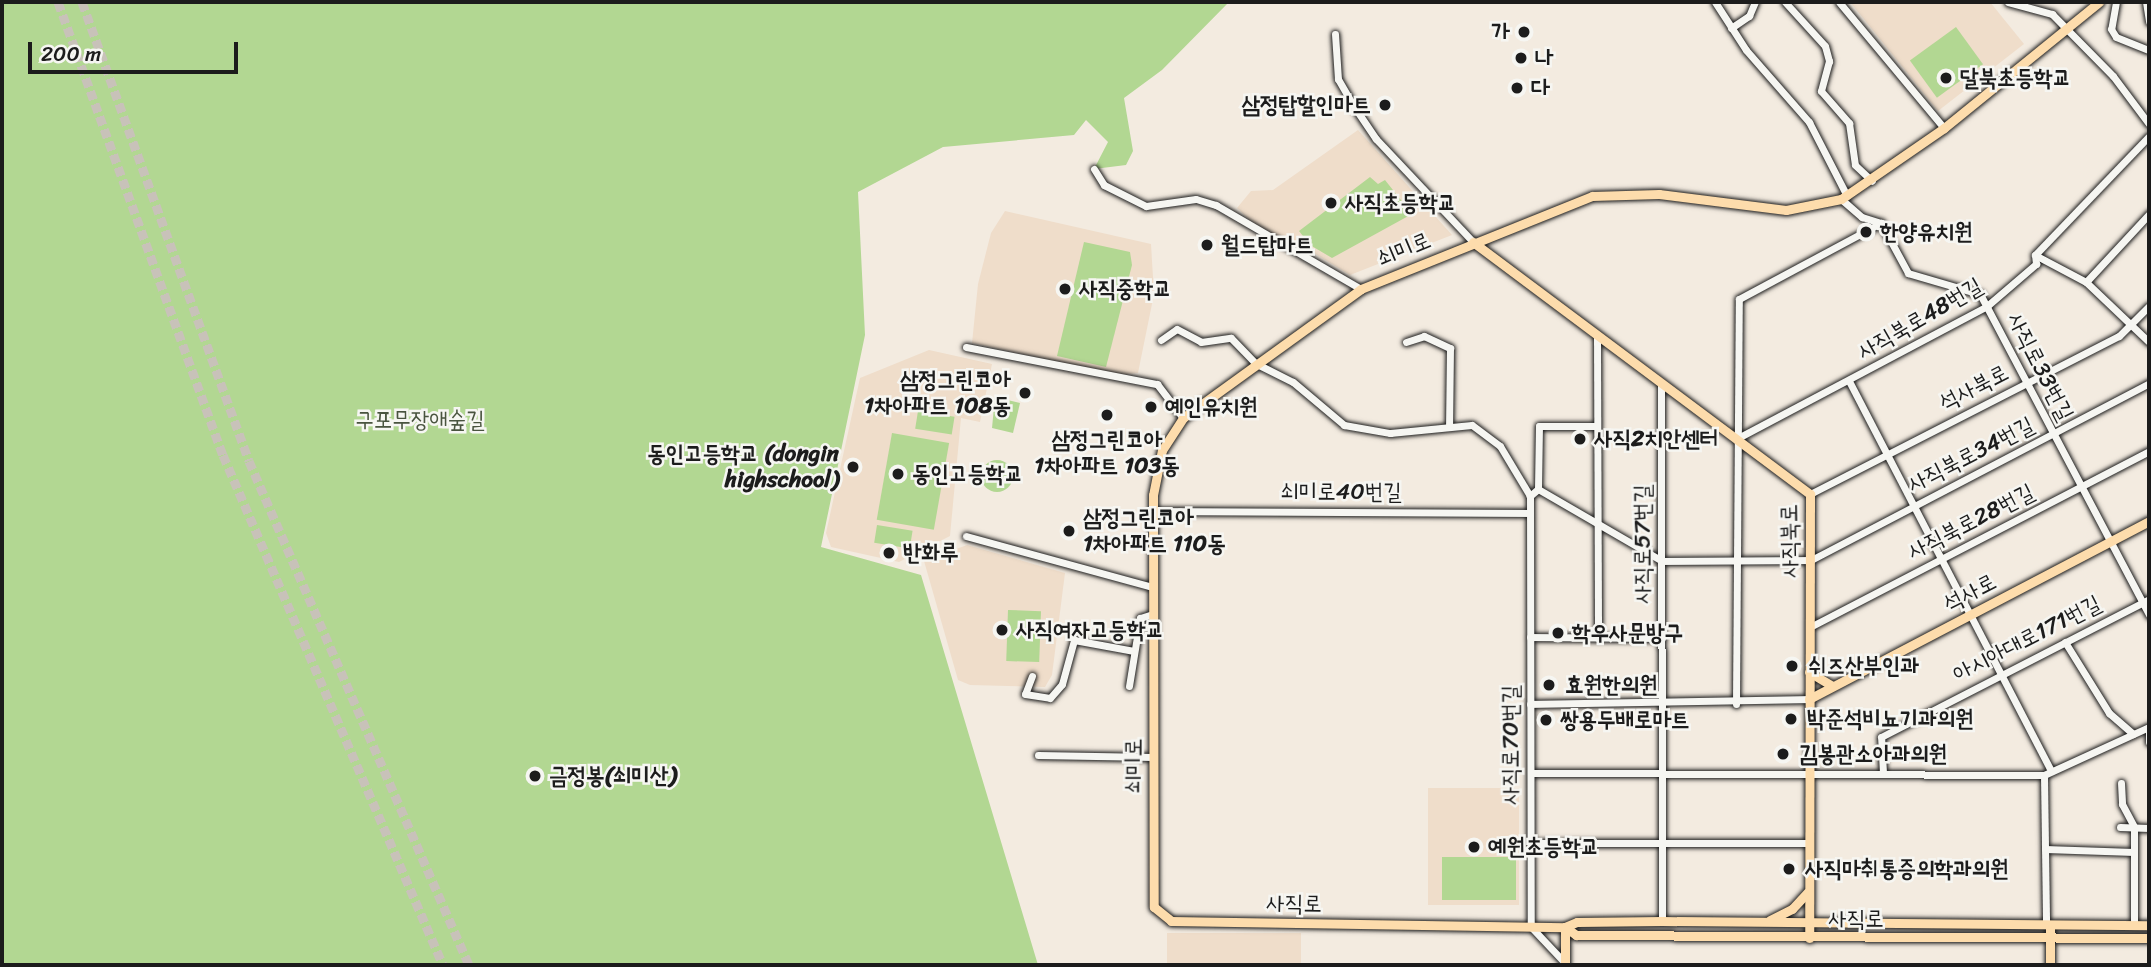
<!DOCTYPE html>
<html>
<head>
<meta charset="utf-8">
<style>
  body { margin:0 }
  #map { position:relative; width:2151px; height:967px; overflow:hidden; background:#f3ebe0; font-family:Sriracha,"Poor Story",sans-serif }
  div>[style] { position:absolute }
  .built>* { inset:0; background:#efddca; transform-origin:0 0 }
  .green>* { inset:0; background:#b2d792; transform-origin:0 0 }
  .round { border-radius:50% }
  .major-tunnel>* { height:9px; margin-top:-4.5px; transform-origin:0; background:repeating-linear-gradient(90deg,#c8c2b9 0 9px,transparent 0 13.5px) }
  .roads { filter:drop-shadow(0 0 2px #1c1c1c) drop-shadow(0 0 2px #1c1c1c) }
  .minor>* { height:7px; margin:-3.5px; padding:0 3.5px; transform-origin:3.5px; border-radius:3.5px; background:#f6f6f2 }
  .major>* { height:9px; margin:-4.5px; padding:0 4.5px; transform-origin:4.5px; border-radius:4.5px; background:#fddcac }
  .dots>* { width:19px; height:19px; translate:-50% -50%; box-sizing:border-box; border:4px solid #f6f6f2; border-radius:50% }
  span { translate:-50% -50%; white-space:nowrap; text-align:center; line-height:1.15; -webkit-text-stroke:5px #f6f6f2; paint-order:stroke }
  .poi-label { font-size:23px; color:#1c1c1c; font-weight:700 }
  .right { translate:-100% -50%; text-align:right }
  .left { translate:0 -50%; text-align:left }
  .street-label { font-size:23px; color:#1c1c1c }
  .park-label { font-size:23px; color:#49543f }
  .frame { position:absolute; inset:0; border:4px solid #1c1c1c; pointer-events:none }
  .scale { position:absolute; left:28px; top:42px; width:210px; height:32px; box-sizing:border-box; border:4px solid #1c1c1c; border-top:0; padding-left:9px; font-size:21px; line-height:24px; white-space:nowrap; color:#1c1c1c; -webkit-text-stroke:5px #f6f6f2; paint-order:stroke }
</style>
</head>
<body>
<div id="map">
  <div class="built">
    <i style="clip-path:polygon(1850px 2px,1990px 2px,2024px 44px,1938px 111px)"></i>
    <i style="clip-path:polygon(1358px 130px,1452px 235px,1350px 275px,1309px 250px,1263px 233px,1237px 208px,1251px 191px,1273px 190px)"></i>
    <i style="clip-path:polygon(1005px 211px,1151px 244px,1154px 294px,1138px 373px,1117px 375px,972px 343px,978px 284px,991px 233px)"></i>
    <i style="clip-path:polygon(929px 350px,992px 364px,980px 422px,961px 418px,950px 536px,899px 562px,831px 547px,826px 533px,860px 378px)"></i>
    <i style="clip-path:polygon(967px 545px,1065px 573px,1052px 675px,1045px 687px,970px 685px,958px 680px,924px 561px)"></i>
    <i style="left:1519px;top:788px;width:117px;height:91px;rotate:90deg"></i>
    <i style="left:1167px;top:933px;width:134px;height:32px"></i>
  </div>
  <div class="green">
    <i style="clip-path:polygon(2px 2px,1229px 2px,1162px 70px,1124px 98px,1133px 151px,1126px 165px,1094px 169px,1108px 142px,1086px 120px,1074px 135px,943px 147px,858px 192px,865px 335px,821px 547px,921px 575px,1038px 965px,2px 965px)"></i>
    <i style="left:1956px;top:27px;width:46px;height:57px;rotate:54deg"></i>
    <i style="clip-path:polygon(1370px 177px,1378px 184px,1385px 180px,1412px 214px,1332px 258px,1310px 245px,1299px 231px)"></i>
    <i style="clip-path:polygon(1084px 242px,1130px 252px,1132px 265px,1106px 367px,1057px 356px)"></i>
    <i style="clip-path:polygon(995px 397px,1020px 403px,1013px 433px,992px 428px)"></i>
    <i style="left:918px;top:411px;width:37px;height:18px;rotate:9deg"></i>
    <i style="left:892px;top:433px;width:58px;height:88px;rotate:10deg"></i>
    <i class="round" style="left:981px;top:460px;width:32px;height:32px"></i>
    <i style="left:877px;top:525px;width:36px;height:18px;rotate:9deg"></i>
    <i style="left:1008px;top:610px;width:33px;height:51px;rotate:2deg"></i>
    <i style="left:1442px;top:857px;width:74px;height:43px"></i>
  </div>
  <div class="major-tunnel">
    <i style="left:58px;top:2px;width:482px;rotate:70deg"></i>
    <i style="left:223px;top:455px;width:555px;rotate:66.67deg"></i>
    <i style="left:82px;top:2px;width:488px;rotate:70deg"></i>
    <i style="left:249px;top:461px;width:550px;rotate:66.42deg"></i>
  </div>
  <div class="roads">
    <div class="minor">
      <i style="left:1715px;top:2px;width:57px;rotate:57.1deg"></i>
      <i style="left:1746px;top:50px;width:96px;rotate:48.8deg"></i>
      <i style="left:1809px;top:122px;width:83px;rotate:62.8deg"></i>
      <i style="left:1785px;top:2px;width:59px;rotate:47.7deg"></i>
      <i style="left:1825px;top:46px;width:16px;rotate:75deg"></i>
      <i style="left:1829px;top:61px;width:31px;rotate:105deg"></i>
      <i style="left:1821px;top:91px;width:43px;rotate:48.8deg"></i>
      <i style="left:1849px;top:123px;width:42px;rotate:81.9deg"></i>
      <i style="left:1855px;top:165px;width:23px;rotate:43deg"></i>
      <i style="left:1839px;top:2px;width:164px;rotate:50.2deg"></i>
      <i style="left:2008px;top:2px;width:46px;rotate:15.3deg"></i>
      <i style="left:2052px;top:14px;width:87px;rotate:45.5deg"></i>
      <i style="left:2113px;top:76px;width:60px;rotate:53.1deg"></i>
      <i style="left:2116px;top:2px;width:27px;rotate:100deg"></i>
      <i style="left:2111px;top:29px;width:9px;rotate:58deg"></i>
      <i style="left:2116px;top:37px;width:35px;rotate:22deg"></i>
      <i style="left:2146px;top:2px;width:20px;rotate:81deg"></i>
      <i style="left:1731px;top:28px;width:22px;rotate:-34deg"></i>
      <i style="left:1749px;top:16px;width:15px;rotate:-67deg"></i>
      <i style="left:1335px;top:34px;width:45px;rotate:86.2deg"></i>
      <i style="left:1338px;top:79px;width:30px;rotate:60deg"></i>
      <i style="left:1353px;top:105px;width:41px;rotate:55.9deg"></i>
      <i style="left:1376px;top:139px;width:141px;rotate:46.7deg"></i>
      <i style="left:1094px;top:169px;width:19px;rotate:58deg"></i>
      <i style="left:1104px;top:185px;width:47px;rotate:26.6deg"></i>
      <i style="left:1146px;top:206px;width:50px;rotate:-8deg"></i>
      <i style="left:1196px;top:199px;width:21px;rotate:17deg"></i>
      <i style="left:1216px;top:205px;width:168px;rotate:30.1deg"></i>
      <i style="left:1841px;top:199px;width:28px;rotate:41deg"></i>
      <i style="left:1862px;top:217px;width:20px;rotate:18deg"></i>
      <i style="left:1881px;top:223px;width:57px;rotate:61.6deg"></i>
      <i style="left:1908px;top:273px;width:75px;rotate:16.3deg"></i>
      <i style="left:1980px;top:294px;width:363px;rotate:62.2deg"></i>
      <i style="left:2035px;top:255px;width:58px;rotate:27.9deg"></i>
      <i style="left:2086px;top:282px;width:87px;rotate:43.6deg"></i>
      <i style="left:2086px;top:282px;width:93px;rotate:-47.2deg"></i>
      <i style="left:1597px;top:335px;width:303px;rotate:89.8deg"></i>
      <i style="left:1161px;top:340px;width:19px;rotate:-35deg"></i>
      <i style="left:1177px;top:329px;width:27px;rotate:28deg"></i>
      <i style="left:1201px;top:342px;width:30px;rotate:-8deg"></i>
      <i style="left:1231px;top:338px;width:35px;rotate:46deg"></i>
      <i style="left:1255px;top:363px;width:42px;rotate:26.6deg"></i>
      <i style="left:1293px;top:382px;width:67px;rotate:40.1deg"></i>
      <i style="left:1344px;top:425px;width:47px;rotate:9.9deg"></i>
      <i style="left:1390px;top:433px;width:82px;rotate:-5.6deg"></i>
      <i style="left:1472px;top:425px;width:35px;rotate:37deg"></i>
      <i style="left:1500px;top:446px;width:58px;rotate:59deg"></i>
      <i style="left:1406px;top:342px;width:19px;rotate:-18deg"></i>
      <i style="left:1424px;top:336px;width:29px;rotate:25deg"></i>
      <i style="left:1450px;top:348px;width:79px;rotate:90.7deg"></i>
      <i style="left:966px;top:347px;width:195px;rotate:11deg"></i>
      <i style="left:1157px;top:384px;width:43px;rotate:52.6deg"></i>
      <i style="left:1849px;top:381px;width:437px;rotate:62.6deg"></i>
      <i style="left:1661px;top:383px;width:538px;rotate:89.89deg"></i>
      <i style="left:1736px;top:439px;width:284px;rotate:-27.9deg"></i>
      <i style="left:1987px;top:306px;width:65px;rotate:-40.6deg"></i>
      <i style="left:2036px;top:264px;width:9px;rotate:-96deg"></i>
      <i style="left:2035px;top:255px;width:165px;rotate:-46.2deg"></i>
      <i style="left:1538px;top:489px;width:143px;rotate:30.1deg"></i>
      <i style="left:1662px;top:561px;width:149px;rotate:-0.4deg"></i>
      <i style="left:1811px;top:560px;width:382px;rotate:-27.6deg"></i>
      <i style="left:1538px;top:489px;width:11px;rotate:139deg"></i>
      <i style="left:1530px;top:496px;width:431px;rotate:89.9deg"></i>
      <i style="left:1531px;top:927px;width:50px;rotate:46.6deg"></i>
      <i style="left:1538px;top:489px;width:63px;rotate:-89.1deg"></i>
      <i style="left:1539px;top:426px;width:58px"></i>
      <i style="left:1810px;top:494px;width:347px;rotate:-27.1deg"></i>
      <i style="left:2119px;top:336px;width:42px;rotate:-45deg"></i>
      <i style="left:1153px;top:511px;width:377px;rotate:0.3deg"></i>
      <i style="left:966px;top:536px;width:194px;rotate:15.3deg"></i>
      <i style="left:1810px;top:627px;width:382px;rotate:-27.4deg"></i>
      <i style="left:1530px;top:637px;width:132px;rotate:0.4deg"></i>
      <i style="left:2065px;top:642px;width:84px;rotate:58.2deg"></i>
      <i style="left:2109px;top:713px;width:32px;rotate:41deg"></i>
      <i style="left:1032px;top:676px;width:19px;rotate:111deg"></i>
      <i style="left:1025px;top:694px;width:25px;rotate:9deg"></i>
      <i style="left:1050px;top:698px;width:18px;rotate:-49deg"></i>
      <i style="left:1062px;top:684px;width:46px;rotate:-74.7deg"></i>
      <i style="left:1074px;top:640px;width:61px;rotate:10.4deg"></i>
      <i style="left:1129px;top:686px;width:69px;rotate:-80.8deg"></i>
      <i style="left:1140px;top:618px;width:14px;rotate:-17deg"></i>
      <i style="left:1530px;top:704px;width:279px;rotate:-1deg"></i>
      <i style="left:1736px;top:704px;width:405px;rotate:-89.6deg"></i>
      <i style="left:1739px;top:299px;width:161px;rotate:-28.2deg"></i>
      <i style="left:2149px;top:727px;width:15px;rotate:90deg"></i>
      <i style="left:1038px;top:755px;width:115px;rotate:1deg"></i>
      <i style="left:1531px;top:773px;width:513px;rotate:0.22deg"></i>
      <i style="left:2044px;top:775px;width:115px;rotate:-24.6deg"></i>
      <i style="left:1883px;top:773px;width:36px;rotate:-93deg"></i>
      <i style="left:1881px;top:737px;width:301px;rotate:-27.2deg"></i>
      <i style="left:2044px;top:775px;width:150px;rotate:89.2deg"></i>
      <i style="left:2121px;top:783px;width:21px;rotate:87deg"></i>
      <i style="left:2122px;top:804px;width:26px;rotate:62deg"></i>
      <i style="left:2134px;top:827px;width:98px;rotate:90deg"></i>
      <i style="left:2120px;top:827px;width:29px;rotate:2deg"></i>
      <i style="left:1531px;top:843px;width:278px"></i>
      <i style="left:2045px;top:849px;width:89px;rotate:1.9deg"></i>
    </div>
    <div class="major">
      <i style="left:2099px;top:2px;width:200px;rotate:140.9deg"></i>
      <i style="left:1944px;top:128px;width:125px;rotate:145.4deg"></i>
      <i style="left:1841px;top:199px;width:56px;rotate:168.7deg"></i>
      <i style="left:1786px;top:210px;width:128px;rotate:-172.8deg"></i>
      <i style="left:1659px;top:194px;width:67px;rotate:178.3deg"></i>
      <i style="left:1592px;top:196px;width:249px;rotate:158.1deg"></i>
      <i style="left:1361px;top:289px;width:220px;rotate:144.1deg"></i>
      <i style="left:1183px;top:418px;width:38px;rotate:123deg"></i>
      <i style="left:1162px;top:450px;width:46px;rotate:101.3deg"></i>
      <i style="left:1153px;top:495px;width:412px;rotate:89.9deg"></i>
      <i style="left:1154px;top:907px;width:22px;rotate:39deg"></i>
      <i style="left:1171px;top:921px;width:394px;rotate:0.9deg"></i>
      <i style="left:1565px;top:927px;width:13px;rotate:-23deg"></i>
      <i style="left:1577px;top:922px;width:85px;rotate:-0.7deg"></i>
      <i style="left:1662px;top:921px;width:487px;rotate:0.5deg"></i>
      <i style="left:1473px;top:242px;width:421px;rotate:36.8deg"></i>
      <i style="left:1810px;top:494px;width:444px;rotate:90.1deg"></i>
      <i style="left:1809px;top:672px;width:27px;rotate:31deg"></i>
      <i style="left:1809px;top:699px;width:384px;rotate:-27.6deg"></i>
      <i style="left:1770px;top:920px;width:25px;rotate:-27deg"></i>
      <i style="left:1792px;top:909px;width:23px;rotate:-47deg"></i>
      <i style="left:2050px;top:925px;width:40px;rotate:90deg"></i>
      <i style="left:1565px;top:927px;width:14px;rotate:36deg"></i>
      <i style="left:1576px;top:935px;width:573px;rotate:0.3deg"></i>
      <i style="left:1565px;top:927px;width:38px;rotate:90deg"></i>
    </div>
  </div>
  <div class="dots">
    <i style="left:1524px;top:32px;background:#1c1c1c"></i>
    <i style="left:1521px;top:58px;background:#1c1c1c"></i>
    <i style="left:1946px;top:78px;background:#1c1c1c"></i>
    <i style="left:1517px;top:88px;background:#1c1c1c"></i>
    <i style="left:1385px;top:105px;background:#1c1c1c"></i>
    <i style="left:1331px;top:203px;background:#1c1c1c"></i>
    <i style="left:1866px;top:232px;background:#1c1c1c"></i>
    <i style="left:1207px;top:245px;background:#1c1c1c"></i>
    <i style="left:1065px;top:289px;background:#1c1c1c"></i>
    <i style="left:1025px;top:393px;background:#1c1c1c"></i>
    <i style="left:1151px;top:407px;background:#1c1c1c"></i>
    <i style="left:1107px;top:415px;background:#1c1c1c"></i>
    <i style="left:1580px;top:439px;background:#1c1c1c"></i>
    <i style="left:853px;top:467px;background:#1c1c1c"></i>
    <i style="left:898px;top:474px;background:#1c1c1c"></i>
    <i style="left:1069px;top:531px;background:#1c1c1c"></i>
    <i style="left:889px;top:553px;background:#1c1c1c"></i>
    <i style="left:1002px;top:630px;background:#1c1c1c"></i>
    <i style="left:1558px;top:633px;background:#1c1c1c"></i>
    <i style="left:1792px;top:666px;background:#1c1c1c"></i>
    <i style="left:1549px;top:685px;background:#1c1c1c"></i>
    <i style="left:1791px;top:719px;background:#1c1c1c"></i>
    <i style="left:1546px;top:720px;background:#1c1c1c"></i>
    <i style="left:1783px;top:754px;background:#1c1c1c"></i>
    <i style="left:535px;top:776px;background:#1c1c1c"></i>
    <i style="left:1474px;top:847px;background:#1c1c1c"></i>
    <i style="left:1789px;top:869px;background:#1c1c1c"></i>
  </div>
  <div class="poi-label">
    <span class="right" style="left:1510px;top:32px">가</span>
    <span class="left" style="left:1535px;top:58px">나</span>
    <span class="left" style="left:1960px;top:78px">달북초등학교</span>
    <span class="left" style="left:1531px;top:88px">다</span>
    <span class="right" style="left:1371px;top:105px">삼정탑할인마트</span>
    <span class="left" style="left:1345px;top:203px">사직초등학교</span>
    <span class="left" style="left:1880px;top:232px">한양유치원</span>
    <span class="left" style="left:1221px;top:245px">월드탑마트</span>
    <span class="left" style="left:1079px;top:289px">사직중학교</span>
    <span class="right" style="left:1011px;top:393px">삼정그린코아<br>1차아파트 108동</span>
    <span class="left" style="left:1165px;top:407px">예인유치원</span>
    <span class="left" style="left:1594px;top:439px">사직2치안센터</span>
    <span style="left:1107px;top:453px">삼정그린코아<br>1차아파트 103동</span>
    <span class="right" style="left:839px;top:467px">동인고등학교 (dongin<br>highschool)</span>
    <span class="left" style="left:912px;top:474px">동인고등학교</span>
    <span class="left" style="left:1083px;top:531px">삼정그린코아<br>1차아파트 110동</span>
    <span class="left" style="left:903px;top:553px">반화루</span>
    <span class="left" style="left:1016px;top:630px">사직여자고등학교</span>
    <span class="left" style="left:1572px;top:633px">학우사문방구</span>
    <span class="left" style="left:1808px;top:666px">쉬즈산부인과</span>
    <span class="left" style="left:1565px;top:685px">효원한의원</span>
    <span class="left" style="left:1807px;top:719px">박준석비뇨기과의원</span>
    <span class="left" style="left:1560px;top:720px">쌍용두배로마트</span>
    <span class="left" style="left:1799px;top:754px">김봉관소아과의원</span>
    <span class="left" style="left:549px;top:776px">금정봉(쇠미산)</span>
    <span class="left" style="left:1488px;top:847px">예원초등학교</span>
    <span class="left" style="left:1805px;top:869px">사직마취통증의학과의원</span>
  </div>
  <div class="street-label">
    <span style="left:1404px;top:250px;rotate:-23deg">쇠미로</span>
    <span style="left:1920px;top:319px;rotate:-30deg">사직북로48번길</span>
    <span style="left:2040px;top:367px;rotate:63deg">사직로33번길</span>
    <span style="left:1974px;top:388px;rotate:-27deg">석사북로</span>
    <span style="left:1971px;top:455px;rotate:-27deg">사직북로34번길</span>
    <span style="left:1341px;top:492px">쇠미로40번길</span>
    <span style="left:1971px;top:522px;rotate:-27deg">사직북로28번길</span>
    <span style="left:1790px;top:541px;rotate:-91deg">사직북로</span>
    <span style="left:1643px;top:544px;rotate:-90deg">사직로57번길</span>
    <span style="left:1970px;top:593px;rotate:-27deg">석사로</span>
    <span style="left:2027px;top:639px;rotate:-27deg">아시아대로171번길</span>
    <span style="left:1511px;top:745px;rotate:-90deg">사직로70번길</span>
    <span style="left:1134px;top:766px;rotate:-90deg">쇠미로</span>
    <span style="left:1294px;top:904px;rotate:1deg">사직로</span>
    <span style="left:1856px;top:919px">사직로</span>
  </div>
  <div class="park-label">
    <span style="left:420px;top:420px">구포무장애숲길</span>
  </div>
  <div class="frame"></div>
  <div class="scale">200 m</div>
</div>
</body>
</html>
